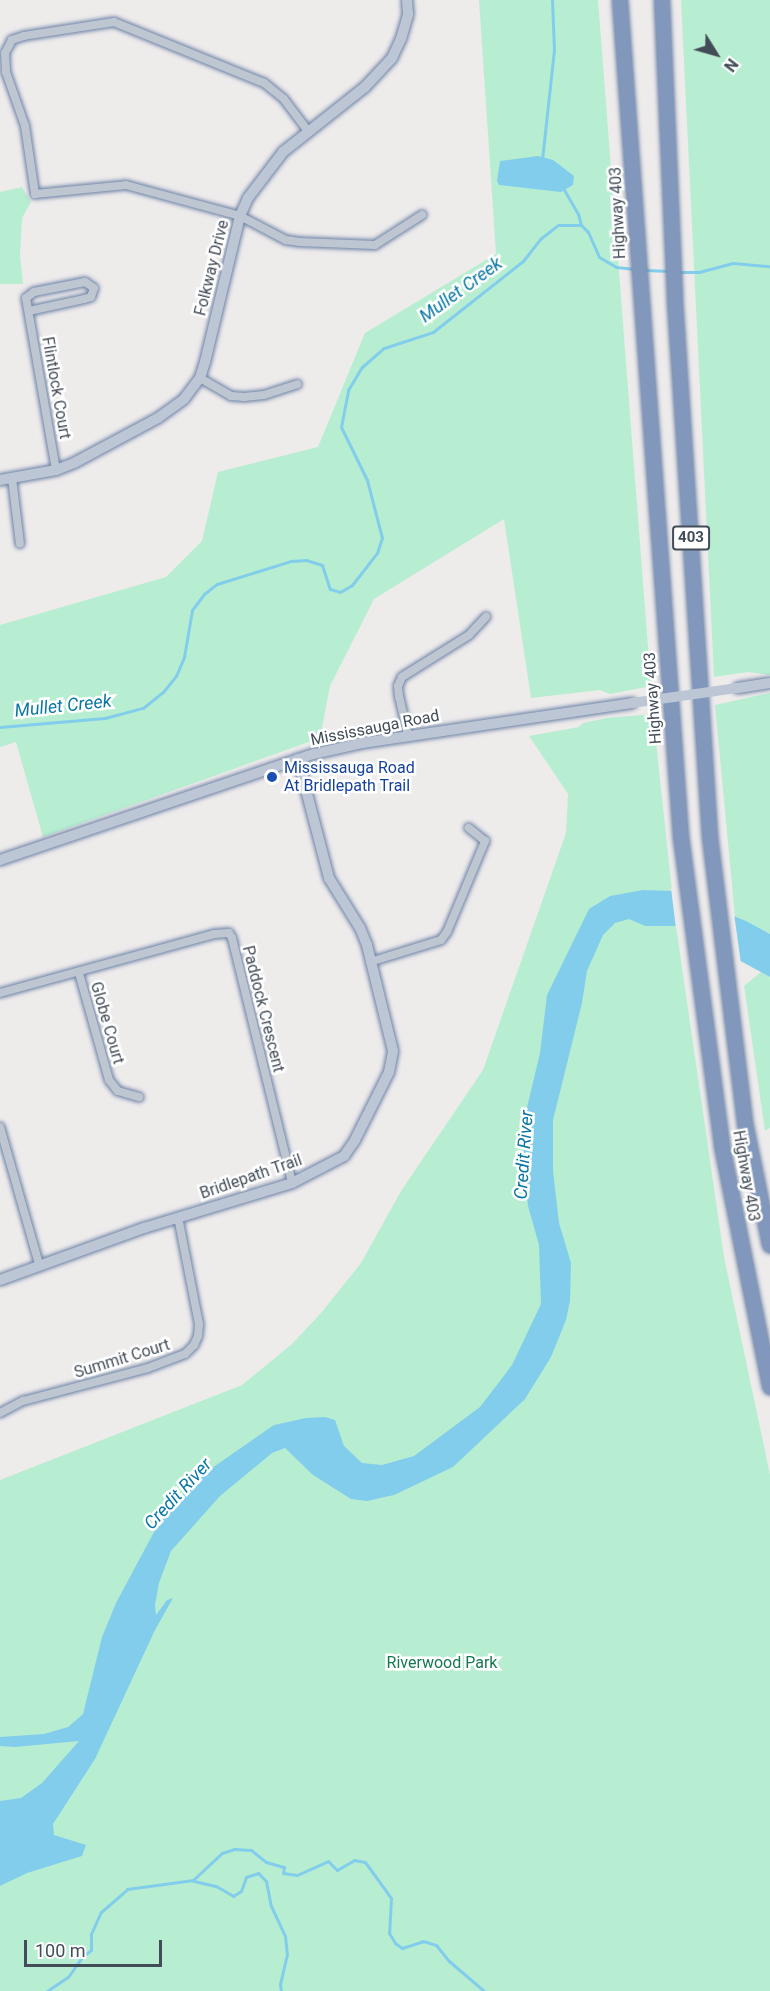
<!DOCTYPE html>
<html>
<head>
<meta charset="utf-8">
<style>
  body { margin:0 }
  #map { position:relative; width:770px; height:1991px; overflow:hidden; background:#eeebeb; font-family:Roboto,sans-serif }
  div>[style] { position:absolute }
  .green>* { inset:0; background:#b7eed1 }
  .water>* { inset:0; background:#83cdec }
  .pier>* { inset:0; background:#eeebeb }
  .stream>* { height:3px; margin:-1.5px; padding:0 1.5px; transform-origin:1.5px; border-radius:1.5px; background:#83cdec }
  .roads { filter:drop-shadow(0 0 2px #6d83a7) drop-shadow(0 0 2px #6d83a7) }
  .street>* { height:8px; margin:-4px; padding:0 4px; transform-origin:4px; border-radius:4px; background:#bec6d1 }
  .secondary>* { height:10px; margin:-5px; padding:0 5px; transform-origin:5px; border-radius:5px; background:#bdc6d5 }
  .highway>* { height:14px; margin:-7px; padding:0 7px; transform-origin:7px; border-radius:7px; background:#8198bc }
  .secondary-bridge>* { height:10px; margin:-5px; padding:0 5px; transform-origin:5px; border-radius:5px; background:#bdc6d5 }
  .dots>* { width:16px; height:16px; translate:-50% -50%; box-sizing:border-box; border:3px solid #fff; border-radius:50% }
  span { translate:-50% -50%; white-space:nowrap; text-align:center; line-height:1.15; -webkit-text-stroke:5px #fff; paint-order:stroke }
  .shield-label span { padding:2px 4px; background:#fff; border:2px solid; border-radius:4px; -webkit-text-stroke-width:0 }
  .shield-label { font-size:15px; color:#434d58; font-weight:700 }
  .street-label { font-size:16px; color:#434d58 }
  .transit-label { font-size:16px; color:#164399 }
  .left { translate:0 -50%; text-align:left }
  .park-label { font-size:16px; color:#157950 }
  .water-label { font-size:18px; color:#0a77a5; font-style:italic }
  .north { position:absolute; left:686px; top:24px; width:60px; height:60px; -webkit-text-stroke:4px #fff; paint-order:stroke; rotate:127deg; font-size:16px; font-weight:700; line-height:24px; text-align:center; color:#434d58 }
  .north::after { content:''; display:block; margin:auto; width:21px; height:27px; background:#434d58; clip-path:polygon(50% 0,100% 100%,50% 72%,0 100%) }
  .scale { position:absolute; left:24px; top:1940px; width:138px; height:27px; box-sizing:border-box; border:3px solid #434d58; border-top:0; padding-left:8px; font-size:18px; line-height:21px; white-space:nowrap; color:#434d58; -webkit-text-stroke:4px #fff; paint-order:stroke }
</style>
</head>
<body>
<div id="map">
  <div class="green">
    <i style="clip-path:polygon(479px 0,598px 0,651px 686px,610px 694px,600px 690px,531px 698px,504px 519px,374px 599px,330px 686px,320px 738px,43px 837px,16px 742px,0 747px,0 625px,166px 577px,202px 541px,218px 472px,318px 447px,365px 333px,496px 254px)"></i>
    <i style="clip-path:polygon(681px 0,770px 0,770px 675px,748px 672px,714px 677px)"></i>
    <i style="clip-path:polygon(22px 187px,31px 202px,22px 218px,20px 256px,23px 284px,0 284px,0 192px)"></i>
    <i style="clip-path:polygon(770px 693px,770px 934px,735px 917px,715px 705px)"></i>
    <i style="clip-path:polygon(653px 714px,672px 891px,639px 891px,676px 926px,724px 1257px,770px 1475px,770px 1991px,0 1991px,0 1480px,242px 1385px,292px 1344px,321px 1313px,361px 1263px,401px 1191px,483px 1070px,566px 833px,568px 794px,529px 736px,579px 727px,583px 723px,607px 718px)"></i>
    <i style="clip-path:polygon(761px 972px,770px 977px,770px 1128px,765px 1131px,744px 986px)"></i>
  </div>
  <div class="water">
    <i style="clip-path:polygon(538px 156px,553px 160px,574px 176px,573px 185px,561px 192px,499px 185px,497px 181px,500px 161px)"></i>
    <i style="clip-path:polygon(643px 890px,672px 891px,746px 921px,770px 934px,770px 977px,676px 926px,645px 926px,629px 919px,615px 923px,603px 935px,587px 971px,582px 1003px,553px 1120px,553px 1171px,559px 1223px,571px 1263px,570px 1301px,566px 1320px,551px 1357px,525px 1399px,453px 1467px,394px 1495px,367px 1501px,351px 1499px,313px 1475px,285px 1448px,272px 1453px,220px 1496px,171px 1551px,159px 1583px,155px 1605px,156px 1615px,167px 1600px,173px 1598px,155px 1630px,95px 1759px,53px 1824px,54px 1835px,86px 1845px,82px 1856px,27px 1873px,0 1886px,0 1801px,21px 1798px,42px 1783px,79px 1741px,15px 1747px,0 1746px,0 1737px,44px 1734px,68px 1727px,83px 1714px,102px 1637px,116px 1603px,162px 1517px,199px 1477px,274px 1425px,306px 1418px,325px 1417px,335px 1420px,344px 1446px,362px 1463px,382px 1465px,414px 1456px,480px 1407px,512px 1365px,541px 1304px,539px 1245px,528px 1206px,523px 1157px,524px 1120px,540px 1053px,547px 995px,589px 909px,610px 896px)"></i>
  </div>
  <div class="pier">
    <i style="clip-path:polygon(671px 888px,734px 913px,741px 964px,676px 929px)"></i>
  </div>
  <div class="stream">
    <i style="left:542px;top:160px;width:111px;rotate:-83.8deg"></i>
    <i style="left:554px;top:50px;width:50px;rotate:-92.3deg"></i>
    <i style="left:563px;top:188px;width:30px;rotate:60deg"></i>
    <i style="left:578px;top:214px;width:11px;rotate:75deg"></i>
    <i style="left:644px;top:270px;width:27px;rotate:2deg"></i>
    <i style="left:677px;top:272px;width:22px"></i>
    <i style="left:699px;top:272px;width:35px;rotate:-15deg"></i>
    <i style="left:733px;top:263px;width:37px;rotate:5deg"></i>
    <i style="left:0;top:727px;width:105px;rotate:-4.9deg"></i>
    <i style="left:105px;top:718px;width:39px;rotate:-15deg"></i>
    <i style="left:143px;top:708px;width:26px;rotate:-39deg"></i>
    <i style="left:163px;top:692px;width:21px;rotate:-51deg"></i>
    <i style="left:176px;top:676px;width:21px;rotate:-67deg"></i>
    <i style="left:184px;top:657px;width:48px;rotate:-80.3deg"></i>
    <i style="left:192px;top:610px;width:20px;rotate:-53deg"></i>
    <i style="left:204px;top:594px;width:16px;rotate:-38deg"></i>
    <i style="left:217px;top:584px;width:77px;rotate:-17.3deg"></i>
    <i style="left:291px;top:561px;width:15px;rotate:-4deg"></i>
    <i style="left:306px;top:560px;width:17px;rotate:17deg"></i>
    <i style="left:322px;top:565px;width:25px;rotate:72deg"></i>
    <i style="left:330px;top:589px;width:10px;rotate:17deg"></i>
    <i style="left:340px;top:592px;width:14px;rotate:-30deg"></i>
    <i style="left:352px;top:585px;width:41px;rotate:-52deg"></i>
    <i style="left:377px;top:553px;width:16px;rotate:-72deg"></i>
    <i style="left:382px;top:538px;width:60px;rotate:-104.5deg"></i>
    <i style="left:367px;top:480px;width:59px;rotate:-116.1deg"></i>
    <i style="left:341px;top:427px;width:38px;rotate:-79deg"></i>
    <i style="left:348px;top:390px;width:27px;rotate:-59deg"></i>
    <i style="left:362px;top:367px;width:29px;rotate:-41deg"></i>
    <i style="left:384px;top:348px;width:52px;rotate:-18.1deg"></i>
    <i style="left:433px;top:332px;width:115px;rotate:-38.3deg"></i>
    <i style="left:523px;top:261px;width:28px;rotate:-52deg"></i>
    <i style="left:540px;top:239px;width:23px;rotate:-38deg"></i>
    <i style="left:558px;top:225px;width:23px"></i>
    <i style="left:581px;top:225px;width:10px;rotate:45deg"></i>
    <i style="left:588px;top:232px;width:27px;rotate:66deg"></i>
    <i style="left:599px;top:257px;width:20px;rotate:30deg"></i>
    <i style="left:616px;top:267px;width:19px;rotate:6deg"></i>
    <i style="left:194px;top:1881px;width:23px;rotate:13deg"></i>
    <i style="left:216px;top:1886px;width:20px;rotate:30deg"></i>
    <i style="left:233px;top:1896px;width:9px;rotate:-32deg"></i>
    <i style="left:241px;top:1891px;width:15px;rotate:-70deg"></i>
    <i style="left:246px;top:1877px;width:13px;rotate:-18deg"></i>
    <i style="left:258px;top:1873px;width:11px;rotate:45deg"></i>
    <i style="left:266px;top:1881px;width:25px;rotate:79deg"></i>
    <i style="left:271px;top:1906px;width:33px;rotate:65deg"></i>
    <i style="left:285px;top:1936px;width:18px;rotate:84deg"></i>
    <i style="left:287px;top:1954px;width:31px;rotate:103deg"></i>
    <i style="left:280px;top:1984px;width:7px;rotate:82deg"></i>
    <i style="left:47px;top:1991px;width:25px;rotate:-34deg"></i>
    <i style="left:68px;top:1977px;width:24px;rotate:-55deg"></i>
    <i style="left:82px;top:1957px;width:11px;rotate:-38deg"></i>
    <i style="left:91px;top:1950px;width:16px;rotate:-90deg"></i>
    <i style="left:91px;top:1934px;width:24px;rotate:-66deg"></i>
    <i style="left:101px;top:1912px;width:35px;rotate:-41deg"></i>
    <i style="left:127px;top:1889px;width:67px;rotate:-7.8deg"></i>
    <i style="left:193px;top:1880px;width:40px;rotate:-43deg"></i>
    <i style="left:222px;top:1853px;width:13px;rotate:-18deg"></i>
    <i style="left:234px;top:1849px;width:17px;rotate:3deg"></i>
    <i style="left:251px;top:1850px;width:19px;rotate:39deg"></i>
    <i style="left:266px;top:1862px;width:19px;rotate:16deg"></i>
    <i style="left:284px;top:1867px;width:6px;rotate:99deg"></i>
    <i style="left:283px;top:1873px;width:14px;rotate:8deg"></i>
    <i style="left:297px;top:1875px;width:34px;rotate:-24deg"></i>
    <i style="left:328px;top:1861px;width:13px;rotate:45deg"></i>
    <i style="left:337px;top:1870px;width:20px;rotate:-30deg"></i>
    <i style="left:354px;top:1860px;width:11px;rotate:10deg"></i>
    <i style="left:365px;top:1862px;width:44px;rotate:54.2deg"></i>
    <i style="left:391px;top:1898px;width:35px;rotate:93deg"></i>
    <i style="left:389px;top:1933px;width:12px;rotate:59deg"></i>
    <i style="left:395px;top:1943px;width:9px;rotate:36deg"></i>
    <i style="left:402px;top:1948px;width:22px;rotate:-18deg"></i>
    <i style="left:423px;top:1941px;width:14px;rotate:17deg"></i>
    <i style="left:436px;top:1945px;width:21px;rotate:51deg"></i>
    <i style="left:449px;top:1961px;width:46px;rotate:40.6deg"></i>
  </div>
  <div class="roads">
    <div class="street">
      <i style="left:308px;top:131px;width:40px;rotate:-127deg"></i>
      <i style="left:284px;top:99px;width:26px;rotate:-141deg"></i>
      <i style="left:264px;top:83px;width:162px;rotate:-157.9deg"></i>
      <i style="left:114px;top:22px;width:91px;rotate:171.2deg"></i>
      <i style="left:24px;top:36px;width:13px;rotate:162deg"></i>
      <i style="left:12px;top:40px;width:15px;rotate:118deg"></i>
      <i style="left:5px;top:53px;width:19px;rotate:87deg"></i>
      <i style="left:6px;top:72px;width:57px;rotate:70.6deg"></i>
      <i style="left:25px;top:126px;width:69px;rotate:81.6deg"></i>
      <i style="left:35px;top:194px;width:91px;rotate:-5.6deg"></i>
      <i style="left:126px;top:185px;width:118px;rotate:15.2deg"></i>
      <i style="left:240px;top:216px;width:52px;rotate:27.6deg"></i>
      <i style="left:286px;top:240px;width:14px;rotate:8deg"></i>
      <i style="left:300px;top:242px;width:75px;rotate:2.3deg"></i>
      <i style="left:375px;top:245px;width:56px;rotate:-32.6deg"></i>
      <i style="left:29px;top:311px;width:56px;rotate:-12.3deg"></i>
      <i style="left:84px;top:299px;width:7px;rotate:-16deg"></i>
      <i style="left:91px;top:297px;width:9px;rotate:-72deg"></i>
      <i style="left:94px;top:288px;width:11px;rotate:-146deg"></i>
      <i style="left:85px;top:282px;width:52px;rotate:168.9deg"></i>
      <i style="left:34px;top:292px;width:10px;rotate:143deg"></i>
      <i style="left:26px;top:298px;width:175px;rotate:80.1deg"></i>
      <i style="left:200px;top:378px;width:36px;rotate:30deg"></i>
      <i style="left:231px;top:396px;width:13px;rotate:4deg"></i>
      <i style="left:244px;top:397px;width:20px;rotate:-6deg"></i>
      <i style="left:264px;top:395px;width:35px;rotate:-18deg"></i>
      <i style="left:12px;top:478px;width:66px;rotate:83.1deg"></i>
      <i style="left:408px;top:735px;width:39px;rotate:-103deg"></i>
      <i style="left:399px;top:697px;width:11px;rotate:-95deg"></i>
      <i style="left:398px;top:686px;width:10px;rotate:-66deg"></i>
      <i style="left:402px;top:677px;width:79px;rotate:-32.1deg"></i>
      <i style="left:469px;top:635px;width:25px;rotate:-47deg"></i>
      <i style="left:370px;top:962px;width:74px;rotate:-17.2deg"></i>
      <i style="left:441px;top:940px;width:10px;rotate:-53deg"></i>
      <i style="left:447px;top:932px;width:99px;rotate:-67.3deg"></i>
      <i style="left:485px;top:841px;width:21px;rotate:-141deg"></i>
      <i style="left:79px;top:973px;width:111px;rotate:74.3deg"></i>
      <i style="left:109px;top:1080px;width:14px;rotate:51deg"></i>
      <i style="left:118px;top:1091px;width:22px;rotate:16deg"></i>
      <i style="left:0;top:993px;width:222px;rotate:-15.4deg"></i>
      <i style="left:214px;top:934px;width:15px;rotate:-4deg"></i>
      <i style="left:229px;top:933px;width:6px;rotate:59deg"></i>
      <i style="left:232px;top:938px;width:252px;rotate:76.2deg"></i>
      <i style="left:0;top:1127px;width:142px;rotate:74.1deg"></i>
      <i style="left:0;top:1413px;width:26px;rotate:-28deg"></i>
      <i style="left:23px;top:1401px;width:129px;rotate:-14.8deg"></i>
      <i style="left:148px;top:1368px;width:40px;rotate:-21deg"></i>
      <i style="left:185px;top:1354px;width:13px;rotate:-45deg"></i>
      <i style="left:194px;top:1345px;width:10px;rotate:-66deg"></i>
      <i style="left:198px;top:1336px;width:12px;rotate:-85deg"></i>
      <i style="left:199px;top:1324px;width:109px;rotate:-101.1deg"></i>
    </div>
    <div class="secondary">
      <i style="left:0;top:480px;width:57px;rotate:-10.1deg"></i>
      <i style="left:56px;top:470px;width:19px;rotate:-21deg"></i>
      <i style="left:74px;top:463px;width:95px;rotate:-28.2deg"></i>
      <i style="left:158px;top:418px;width:32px;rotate:-36deg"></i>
      <i style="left:184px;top:399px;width:26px;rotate:-53deg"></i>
      <i style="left:200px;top:378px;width:17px;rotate:-73deg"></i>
      <i style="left:205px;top:362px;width:150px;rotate:-76.5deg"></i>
      <i style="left:240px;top:216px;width:20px;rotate:-66deg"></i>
      <i style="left:248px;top:198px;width:58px;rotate:-52.7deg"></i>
      <i style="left:283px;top:152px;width:105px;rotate:-38.4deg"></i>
      <i style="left:365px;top:87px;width:40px;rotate:-47deg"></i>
      <i style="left:392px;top:58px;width:21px;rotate:-65deg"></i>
      <i style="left:401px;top:39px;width:26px;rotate:-74deg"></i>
      <i style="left:408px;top:14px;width:14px;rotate:-94deg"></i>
      <i style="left:738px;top:688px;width:32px;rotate:-9deg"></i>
      <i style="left:0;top:860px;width:331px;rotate:-18.7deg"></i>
      <i style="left:314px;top:754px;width:49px;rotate:-12.9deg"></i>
      <i style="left:362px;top:743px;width:273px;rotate:-8.4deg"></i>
      <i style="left:0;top:1280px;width:153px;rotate:-19.9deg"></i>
      <i style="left:144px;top:1228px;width:155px;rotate:-16.9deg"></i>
      <i style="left:292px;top:1183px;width:59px;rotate:-27.4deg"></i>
      <i style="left:344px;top:1156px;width:19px;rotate:-55deg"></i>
      <i style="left:355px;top:1140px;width:76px;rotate:-63.4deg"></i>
      <i style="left:389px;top:1072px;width:21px;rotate:-79deg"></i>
      <i style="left:393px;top:1051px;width:109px;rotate:-103.8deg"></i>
      <i style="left:367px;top:945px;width:18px;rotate:-112deg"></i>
      <i style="left:360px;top:928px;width:59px;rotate:-121.8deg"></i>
      <i style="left:329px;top:878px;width:123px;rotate:-104.6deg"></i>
    </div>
    <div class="highway">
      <i style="left:620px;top:0;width:839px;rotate:85.83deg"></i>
      <i style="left:681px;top:837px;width:312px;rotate:82.4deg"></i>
      <i style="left:722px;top:1146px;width:246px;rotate:78.7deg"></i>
      <i style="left:662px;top:0;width:301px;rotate:87.5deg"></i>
      <i style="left:675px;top:301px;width:537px;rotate:86.26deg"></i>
      <i style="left:710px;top:837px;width:288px;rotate:83deg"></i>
      <i style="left:745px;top:1123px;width:125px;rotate:78.4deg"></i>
    </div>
  </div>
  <div class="secondary-bridge">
    <i style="left:632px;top:703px;width:107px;rotate:-8.1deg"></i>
  </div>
  <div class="dots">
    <i style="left:272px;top:777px;background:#1a4fb4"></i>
  </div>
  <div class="shield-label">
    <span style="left:691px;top:538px">403</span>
  </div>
  <div class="street-label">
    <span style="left:618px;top:213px;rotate:-93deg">Highway 403</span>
    <span style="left:212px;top:268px;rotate:-76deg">Folkway Drive</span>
    <span style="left:56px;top:388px;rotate:80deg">Flintlock Court</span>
    <span style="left:653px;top:698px;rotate:-94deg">Highway 403</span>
    <span style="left:375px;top:728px;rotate:-11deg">Mississauga Road</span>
    <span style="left:263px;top:1009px;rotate:76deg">Paddock Crescent</span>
    <span style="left:107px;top:1023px;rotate:74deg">Globe Court</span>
    <span style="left:746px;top:1176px;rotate:80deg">Highway 403</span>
    <span style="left:251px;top:1177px;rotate:-19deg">Bridlepath Trail</span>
    <span style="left:122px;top:1359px;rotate:-17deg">Summit Court</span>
  </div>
  <div class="transit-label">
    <span class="left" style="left:284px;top:777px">Mississauga Road<br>At Bridlepath Trail</span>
  </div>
  <div class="park-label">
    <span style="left:442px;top:1663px">Riverwood Park</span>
  </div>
  <div class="water-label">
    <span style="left:461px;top:290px;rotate:-36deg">Mullet Creek</span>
    <span style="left:63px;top:706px;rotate:-6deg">Mullet Creek</span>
    <span style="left:524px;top:1155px;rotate:-86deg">Credit River</span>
    <span style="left:178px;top:1494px;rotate:-47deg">Credit River</span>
  </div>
  <div class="north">N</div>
  <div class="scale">100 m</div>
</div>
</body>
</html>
